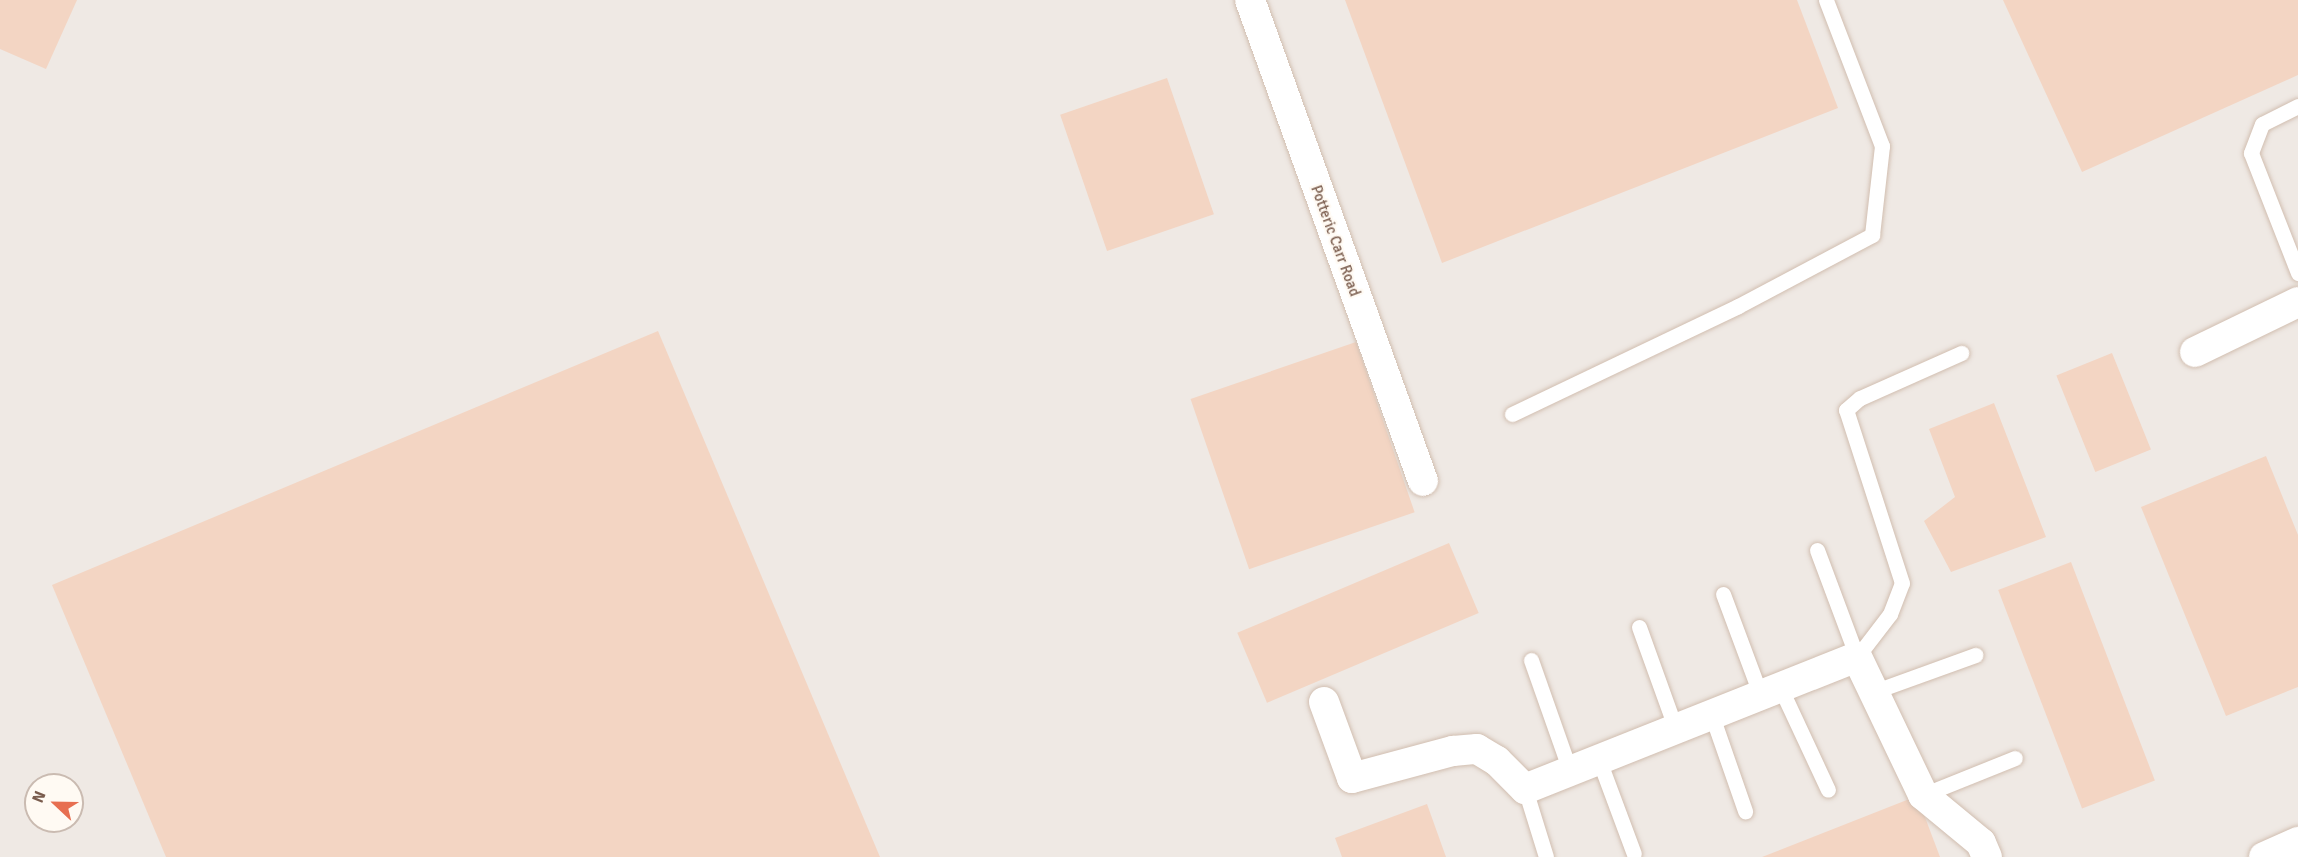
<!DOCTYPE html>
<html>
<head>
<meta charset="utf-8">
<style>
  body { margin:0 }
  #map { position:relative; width:2298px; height:857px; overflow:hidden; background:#fdf6ec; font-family:Signika,sans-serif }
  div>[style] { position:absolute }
  .industrial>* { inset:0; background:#efe9e4 }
  .building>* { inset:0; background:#f3d5c3; transform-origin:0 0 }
  .roads { filter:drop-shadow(0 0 2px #d1beb0) drop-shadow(0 0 2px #d1beb0) }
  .lane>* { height:15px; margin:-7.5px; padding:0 7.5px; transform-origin:7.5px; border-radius:7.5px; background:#fff }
  .street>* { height:30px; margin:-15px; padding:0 15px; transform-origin:15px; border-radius:15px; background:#fff }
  span { translate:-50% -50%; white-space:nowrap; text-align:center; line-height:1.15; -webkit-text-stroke:4.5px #fffaf3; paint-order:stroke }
  .street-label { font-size:15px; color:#7a5c4d }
  .north { position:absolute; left:24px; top:773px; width:60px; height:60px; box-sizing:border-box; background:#fffaf3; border:2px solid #cabbb1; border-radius:50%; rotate:292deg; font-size:16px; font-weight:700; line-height:24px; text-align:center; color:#7a5c4d }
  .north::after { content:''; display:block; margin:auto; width:21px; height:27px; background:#e76f51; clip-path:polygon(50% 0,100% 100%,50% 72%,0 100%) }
</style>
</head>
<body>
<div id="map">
  <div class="industrial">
    <i style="clip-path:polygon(evenodd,0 0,2298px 0,2298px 857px,0 857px,0 0,36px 785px,72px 785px,72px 821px,36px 821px,36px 785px)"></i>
  </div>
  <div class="building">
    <i style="clip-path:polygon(0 0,77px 0,46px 69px,0 49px)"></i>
    <i style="clip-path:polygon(1345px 0,1797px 0,1838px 108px,1442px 263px)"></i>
    <i style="clip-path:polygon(2003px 0,2298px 0,2298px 75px,2082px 172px)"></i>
    <i style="left:1167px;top:78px;width:144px;height:113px;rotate:71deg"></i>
    <i style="clip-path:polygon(658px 331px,880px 857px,166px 857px,52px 585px)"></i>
    <i style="left:1356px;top:342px;width:180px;height:175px;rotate:71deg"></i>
    <i style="left:2112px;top:353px;width:104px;height:60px;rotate:68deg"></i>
    <i style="clip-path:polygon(1994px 403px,2046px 537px,1951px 572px,1924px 521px,1955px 497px,1929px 429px)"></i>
    <i style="clip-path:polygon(2266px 456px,2298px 535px,2298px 687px,2226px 716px,2141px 507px)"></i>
    <i style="left:1449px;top:543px;width:76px;height:230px;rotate:67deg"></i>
    <i style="left:2071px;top:562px;width:234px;height:78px;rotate:69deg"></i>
    <i style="clip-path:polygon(1917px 796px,1940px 857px,1762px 857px)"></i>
    <i style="clip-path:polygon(1427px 804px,1446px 857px,1342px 857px,1335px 838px)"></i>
  </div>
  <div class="roads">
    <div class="lane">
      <i style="left:2298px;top:106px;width:40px;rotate:153.4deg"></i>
      <i style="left:2262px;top:124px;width:31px;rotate:111deg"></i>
      <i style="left:2251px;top:153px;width:129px;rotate:68.6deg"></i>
      <i style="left:1512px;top:414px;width:250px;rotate:-25.5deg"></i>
      <i style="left:1738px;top:306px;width:152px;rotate:-27.9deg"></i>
      <i style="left:1872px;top:235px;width:90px;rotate:-83.6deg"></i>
      <i style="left:1882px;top:146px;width:156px;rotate:-111deg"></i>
      <i style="left:1817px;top:550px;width:114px;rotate:69.5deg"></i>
      <i style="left:1723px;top:594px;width:109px;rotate:69.6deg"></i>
      <i style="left:1639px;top:627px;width:109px;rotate:70.2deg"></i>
      <i style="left:1857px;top:657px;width:54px;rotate:-52.5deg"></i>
      <i style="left:1890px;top:614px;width:33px;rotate:-69deg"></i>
      <i style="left:1902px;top:583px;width:182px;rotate:-107.9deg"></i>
      <i style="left:1846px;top:410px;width:18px;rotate:-41deg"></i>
      <i style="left:1860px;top:398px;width:111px;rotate:-24deg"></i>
      <i style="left:1531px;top:660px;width:118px;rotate:70.6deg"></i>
      <i style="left:1781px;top:689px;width:111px;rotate:65deg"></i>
      <i style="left:1873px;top:692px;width:109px;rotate:-19.9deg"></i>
      <i style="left:1712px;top:716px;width:101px;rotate:70.8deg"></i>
      <i style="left:1599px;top:760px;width:100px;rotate:69.6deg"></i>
      <i style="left:1525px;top:789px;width:71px;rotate:72.8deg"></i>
      <i style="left:1923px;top:795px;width:99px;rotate:-21.9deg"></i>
    </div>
    <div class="street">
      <i style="left:1250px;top:0;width:511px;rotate:70.22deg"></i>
      <i style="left:2195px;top:352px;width:114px;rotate:-25.9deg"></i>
      <i style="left:1324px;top:702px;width:81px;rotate:69.8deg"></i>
      <i style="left:1352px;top:778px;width:105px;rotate:-15deg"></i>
      <i style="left:1453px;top:751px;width:24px;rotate:-5deg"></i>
      <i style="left:1477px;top:749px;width:23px;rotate:31deg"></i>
      <i style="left:1497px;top:761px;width:40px;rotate:45deg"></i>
      <i style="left:1525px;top:789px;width:357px;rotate:-21.7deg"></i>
      <i style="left:1857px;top:657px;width:153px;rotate:64.4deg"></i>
      <i style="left:1923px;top:795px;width:75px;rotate:39.6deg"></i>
      <i style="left:1981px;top:843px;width:15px;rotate:67deg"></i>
      <i style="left:2264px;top:857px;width:37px;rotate:-24deg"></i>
    </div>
  </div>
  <div class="street-label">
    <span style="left:1335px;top:241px;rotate:70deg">Potteric Carr Road</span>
  </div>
  <div class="north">N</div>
</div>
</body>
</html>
